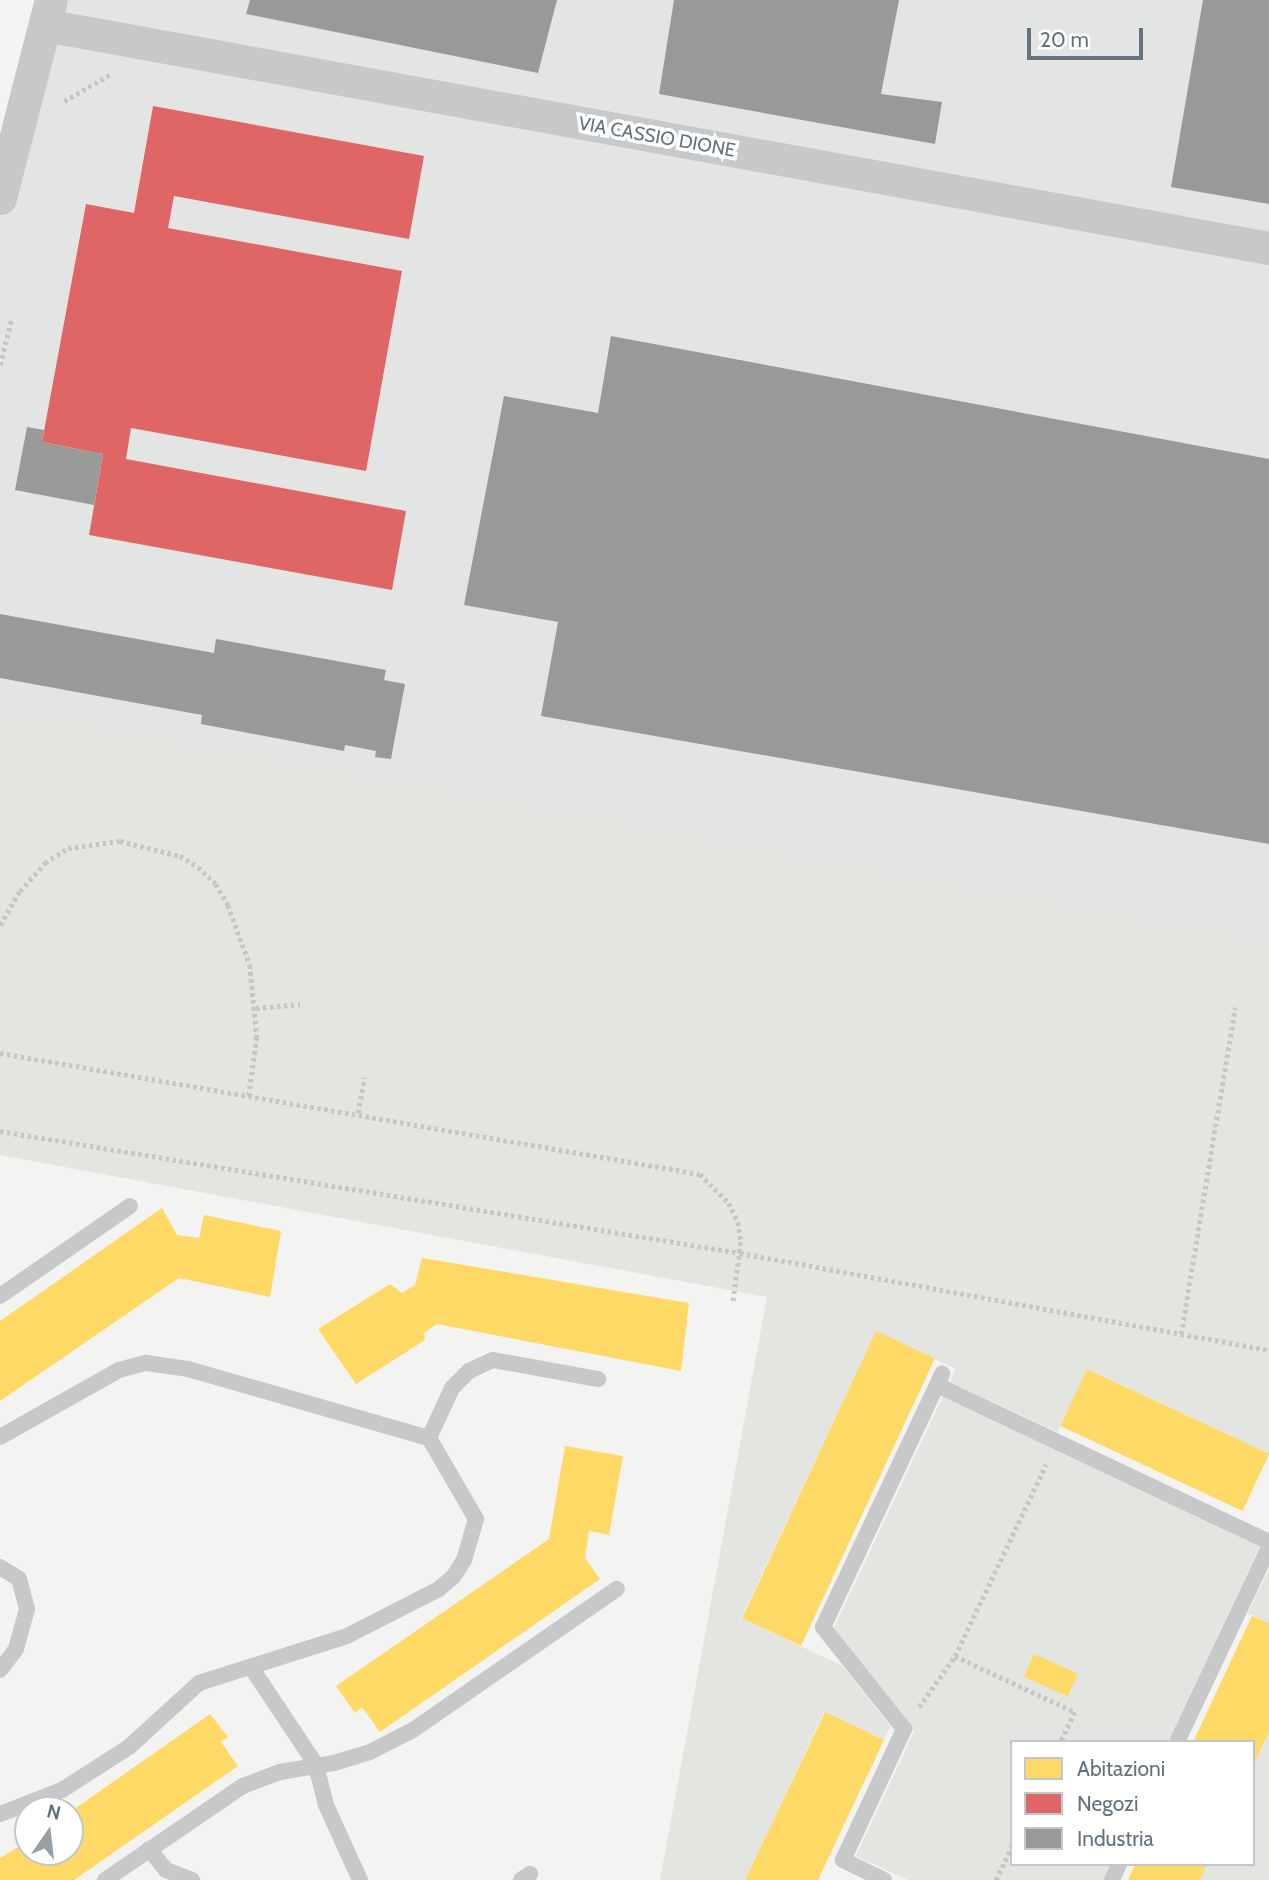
<!DOCTYPE html>
<html>
<head>
<meta charset="utf-8">
<style>
  body { margin:0 }
  #map { position:relative; width:1269px; height:1880px; overflow:hidden; background:#f3f3f1; font-family:Cabin,sans-serif }
  div>[style] { position:absolute }
  .built>* { inset:0; background:#e3e4e4 }
  .green>* { inset:0; background:#e2e5e0 }
  .homes>* { inset:0; background:#ffd966; transform-origin:0 0 }
  .shops>* { inset:0; background:#e06666 }
  .industry>* { inset:0; background:#999 }
  .path>* { height:4.5px; margin-top:-2.25px; transform-origin:0; background:repeating-linear-gradient(90deg,#c5c6c6 0 3.5px,transparent 0 7px) }
  .service>* { height:16px; margin:-8px; padding:0 8px; transform-origin:8px; border-radius:8px; background:#c7c8c9 }
  .minor>* { height:33px; margin:-16.5px; padding:0 16.5px; transform-origin:16.5px; border-radius:16.5px; background:#c7c8c9 }
  span { translate:-50% -50%; white-space:nowrap; text-align:center; line-height:1.15; -webkit-text-stroke:7px #fff; paint-order:stroke }
  .street-label { font-size:19px; color:#65737f }
  .legend { position:absolute; left:1010px; top:1740px; width:245px; height:126px; box-sizing:border-box; background:#fff; border:2px solid #c1c7cc; margin:0; padding:9px 12px; list-style:none; font-size:21px; color:#65737f }
  .legend li { display:flex; align-items:center; gap:14px; height:35px }
  .legend b { width:35px; border:2px solid #c1c7cc }
  .north { position:absolute; left:14px; top:1796px; width:70px; height:70px; box-sizing:border-box; background:#fff; border:2px solid #c1c7cc; border-radius:50%; rotate:14deg; font-size:19px; font-weight:700; line-height:28px; text-align:center; color:#65737f }
  .north::after { content:''; display:block; margin:auto; width:24px; height:32px; background:#97a0a7; clip-path:polygon(50% 0,100% 100%,50% 72%,0 100%) }
  .scale { position:absolute; left:1027px; top:28px; width:116px; height:32px; box-sizing:border-box; border:4px solid #65737f; border-top:0; padding-left:9px; font-size:21px; line-height:24px; white-space:nowrap; color:#65737f; -webkit-text-stroke:5px #fff; paint-order:stroke }
</style>
</head>
<body>
<div id="map">
  <div class="built">
    <i style="clip-path:polygon(51px 0,1269px 0,1269px 942px,0 709px,0 198px)"></i>
  </div>
  <div class="green">
    <i style="clip-path:polygon(0 709px,1269px 942px,1269px 1454px,1088px 1369px,1057px 1432px,950px 1382px,956px 1369px,876px 1332px,741px 1618px,843px 1666px,890px 1726px,884px 1740px,824px 1712px,745px 1880px,660px 1880px,767px 1297px,0 1155px)"></i>
    <i style="clip-path:polygon(943px 1396px,1260px 1546px,1168px 1742px,1012px 1742px,1012px 1864px,1110px 1864px,1103px 1880px,908px 1880px,856px 1856px,914px 1732px,833px 1630px)"></i>
    <i style="clip-path:polygon(1269px 1569px,1269px 1623px,1248px 1613px)"></i>
    <i style="clip-path:polygon(1269px 1732px,1269px 1880px,1200px 1880px,1207px 1864px,1253px 1864px,1253px 1766px)"></i>
  </div>
  <div class="homes">
    <i style="clip-path:polygon(162px 1208px,177px 1235px,199px 1238px,204px 1215px,281px 1231px,270px 1297px,179px 1278px,0 1401px,0 1321px)"></i>
    <i style="clip-path:polygon(422px 1258px,689px 1303px,681px 1371px,437px 1324px,424px 1333px,425px 1340px,356px 1384px,318px 1329px,390px 1284px,402px 1293px,415px 1285px)"></i>
    <i style="left:876px;top:1331px;width:65px;height:317px;rotate:25deg"></i>
    <i style="left:1087px;top:1369px;width:201px;height:63px;rotate:25deg"></i>
    <i style="clip-path:polygon(565px 1446px,623px 1456px,609px 1535px,589px 1531px,585px 1558px,600px 1579px,380px 1732px,362px 1707px,355px 1713px,336px 1686px,549px 1539px)"></i>
    <i style="clip-path:polygon(1252px 1616px,1269px 1623px,1269px 1732px,1253px 1766px,1253px 1742px,1193px 1742px)"></i>
    <i style="left:1034px;top:1654px;width:48px;height:25px;rotate:24deg"></i>
    <i style="clip-path:polygon(825px 1712px,884px 1740px,818px 1880px,745px 1880px)"></i>
    <i style="clip-path:polygon(210px 1714px,228px 1737px,221px 1742px,238px 1766px,74px 1880px,0 1880px,0 1858px,28px 1841px,28px 1852px,70px 1852px,70px 1812px)"></i>
    <i style="clip-path:polygon(1135px 1864px,1207px 1864px,1200px 1880px,1128px 1880px)"></i>
  </div>
  <div class="shops">
    <i style="clip-path:polygon(153px 106px,424px 156px,409px 239px,174px 196px,168px 228px,402px 271px,366px 471px,131px 428px,126px 459px,406px 511px,392px 590px,89px 535px,103px 454px,42px 442px,86px 204px,134px 213px)"></i>
  </div>
  <div class="industry">
    <i style="clip-path:polygon(250px 0,557px 0,538px 73px,246px 14px)"></i>
    <i style="clip-path:polygon(674px 0,899px 0,881px 94px,942px 102px,935px 144px,659px 94px)"></i>
    <i style="clip-path:polygon(1203px 0,1269px 0,1269px 204px,1171px 187px)"></i>
    <i style="clip-path:polygon(611px 336px,1269px 459px,1269px 844px,541px 716px,558px 622px,464px 605px,504px 396px,598px 413px)"></i>
    <i style="clip-path:polygon(27px 427px,44px 430px,42px 442px,103px 454px,94px 505px,15px 490px)"></i>
    <i style="clip-path:polygon(0 614px,214px 653px,216px 639px,386px 670px,384px 680px,405px 684px,391px 759px,375px 757px,376px 751px,345px 745px,344px 751px,201px 724px,202px 715px,0 678px)"></i>
  </div>
  <div class="path">
    <i style="left:64px;top:101px;width:54px;rotate:-29.9deg"></i>
    <i style="left:0;top:365px;width:49px;rotate:-76deg"></i>
    <i style="left:0;top:925px;width:39px;rotate:-60deg"></i>
    <i style="left:20px;top:891px;width:38px;rotate:-48deg"></i>
    <i style="left:45px;top:863px;width:27px;rotate:-33deg"></i>
    <i style="left:68px;top:848px;width:52px;rotate:-7.7deg"></i>
    <i style="left:120px;top:841px;width:62px;rotate:14deg"></i>
    <i style="left:180px;top:856px;width:21px;rotate:31deg"></i>
    <i style="left:198px;top:867px;width:25px;rotate:43deg"></i>
    <i style="left:216px;top:884px;width:24px;rotate:60deg"></i>
    <i style="left:228px;top:905px;width:64px;rotate:69.9deg"></i>
    <i style="left:250px;top:965px;width:72px;rotate:84.4deg"></i>
    <i style="left:257px;top:1037px;width:59px;rotate:97.9deg"></i>
    <i style="left:256px;top:1008px;width:44px;rotate:-5.2deg"></i>
    <i style="left:0;top:1053px;width:710px;rotate:9.81deg"></i>
    <i style="left:700px;top:1174px;width:41px;rotate:45deg"></i>
    <i style="left:729px;top:1203px;width:21px;rotate:65deg"></i>
    <i style="left:738px;top:1222px;width:20px;rotate:81deg"></i>
    <i style="left:741px;top:1242px;width:62px;rotate:97.5deg"></i>
    <i style="left:358px;top:1113px;width:36px;rotate:-80deg"></i>
    <i style="left:0;top:1131px;width:750px;rotate:9.36deg"></i>
    <i style="left:740px;top:1253px;width:538px;rotate:10.39deg"></i>
    <i style="left:1181px;top:1334px;width:331px;rotate:-80.6deg"></i>
    <i style="left:955px;top:1656px;width:132px;rotate:25deg"></i>
    <i style="left:1075px;top:1712px;width:33px;rotate:115deg"></i>
    <i style="left:919px;top:1707px;width:62px;rotate:-54.8deg"></i>
    <i style="left:955px;top:1656px;width:212px;rotate:-64.6deg"></i>
    <i style="left:996px;top:1880px;width:38px;rotate:-65deg"></i>
  </div>
  <div class="service">
    <i style="left:0;top:1296px;width:158px;rotate:-34.7deg"></i>
    <i style="left:937px;top:1385px;width:367px;rotate:25.3deg"></i>
    <i style="left:0;top:1437px;width:137px;rotate:-29.4deg"></i>
    <i style="left:119px;top:1370px;width:28px;rotate:-15deg"></i>
    <i style="left:146px;top:1363px;width:42px;rotate:8.1deg"></i>
    <i style="left:188px;top:1369px;width:251px;rotate:16deg"></i>
    <i style="left:0;top:1567px;width:22px;rotate:32deg"></i>
    <i style="left:19px;top:1579px;width:31px;rotate:75deg"></i>
    <i style="left:27px;top:1609px;width:41px;rotate:105.4deg"></i>
    <i style="left:16px;top:1649px;width:26px;rotate:127deg"></i>
    <i style="left:251px;top:1667px;width:118px;rotate:56.4deg"></i>
    <i style="left:316px;top:1765px;width:41px;rotate:76deg"></i>
    <i style="left:326px;top:1805px;width:82px;rotate:65.6deg"></i>
    <i style="left:1177px;top:1742px;width:216px;rotate:-64.7deg"></i>
    <i style="left:0;top:1814px;width:66px;rotate:-21.2deg"></i>
    <i style="left:62px;top:1790px;width:80px;rotate:-32.7deg"></i>
    <i style="left:129px;top:1747px;width:95px;rotate:-42.4deg"></i>
    <i style="left:199px;top:1683px;width:155px;rotate:-17.6deg"></i>
    <i style="left:347px;top:1636px;width:103px;rotate:-27.1deg"></i>
    <i style="left:439px;top:1589px;width:18px;rotate:-41deg"></i>
    <i style="left:453px;top:1577px;width:20px;rotate:-57deg"></i>
    <i style="left:464px;top:1560px;width:43px;rotate:-73.7deg"></i>
    <i style="left:476px;top:1519px;width:94px;rotate:-120.1deg"></i>
    <i style="left:429px;top:1438px;width:55px;rotate:-65.3deg"></i>
    <i style="left:452px;top:1388px;width:24px;rotate:-45deg"></i>
    <i style="left:469px;top:1371px;width:26px;rotate:-25deg"></i>
    <i style="left:493px;top:1360px;width:107px;rotate:10.3deg"></i>
    <i style="left:149px;top:1849px;width:27px;rotate:51deg"></i>
    <i style="left:166px;top:1870px;width:28px;rotate:21deg"></i>
    <i style="left:105px;top:1880px;width:167px;rotate:-34.3deg"></i>
    <i style="left:243px;top:1786px;width:40px;rotate:-21deg"></i>
    <i style="left:280px;top:1772px;width:55px;rotate:-9.5deg"></i>
    <i style="left:334px;top:1763px;width:38px;rotate:-17deg"></i>
    <i style="left:370px;top:1752px;width:48px;rotate:-27.1deg"></i>
    <i style="left:413px;top:1730px;width:248px;rotate:-34.7deg"></i>
    <i style="left:521px;top:1880px;width:11px;rotate:-34deg"></i>
    <i style="left:884px;top:1880px;width:46px;rotate:-154deg"></i>
    <i style="left:843px;top:1860px;width:145px;rotate:-65deg"></i>
    <i style="left:904px;top:1729px;width:130px;rotate:-128.5deg"></i>
    <i style="left:823px;top:1627px;width:280px;rotate:-64.8deg"></i>
    <i style="left:1112px;top:1880px;width:17px;rotate:-66deg"></i>
  </div>
  <div class="minor">
    <i style="left:45px;top:25px;width:1244px;rotate:10.33deg"></i>
    <i style="left:0;top:198px;width:204px;rotate:-75.6deg"></i>
  </div>
  <div class="street-label">
    <span style="left:657px;top:137px;rotate:10deg">VIA CASSIO DIONE</span>
  </div>
  <ul class="legend">
  <li><b style="height:19px;background:#ffd966"></b>Abitazioni</li>
  <li><b style="height:19px;background:#e06666"></b>Negozi</li>
  <li><b style="height:19px;background:#999"></b>Industria</li>
  </ul>
  <div class="north">N</div>
  <div class="scale">20 m</div>
</div>
</body>
</html>
